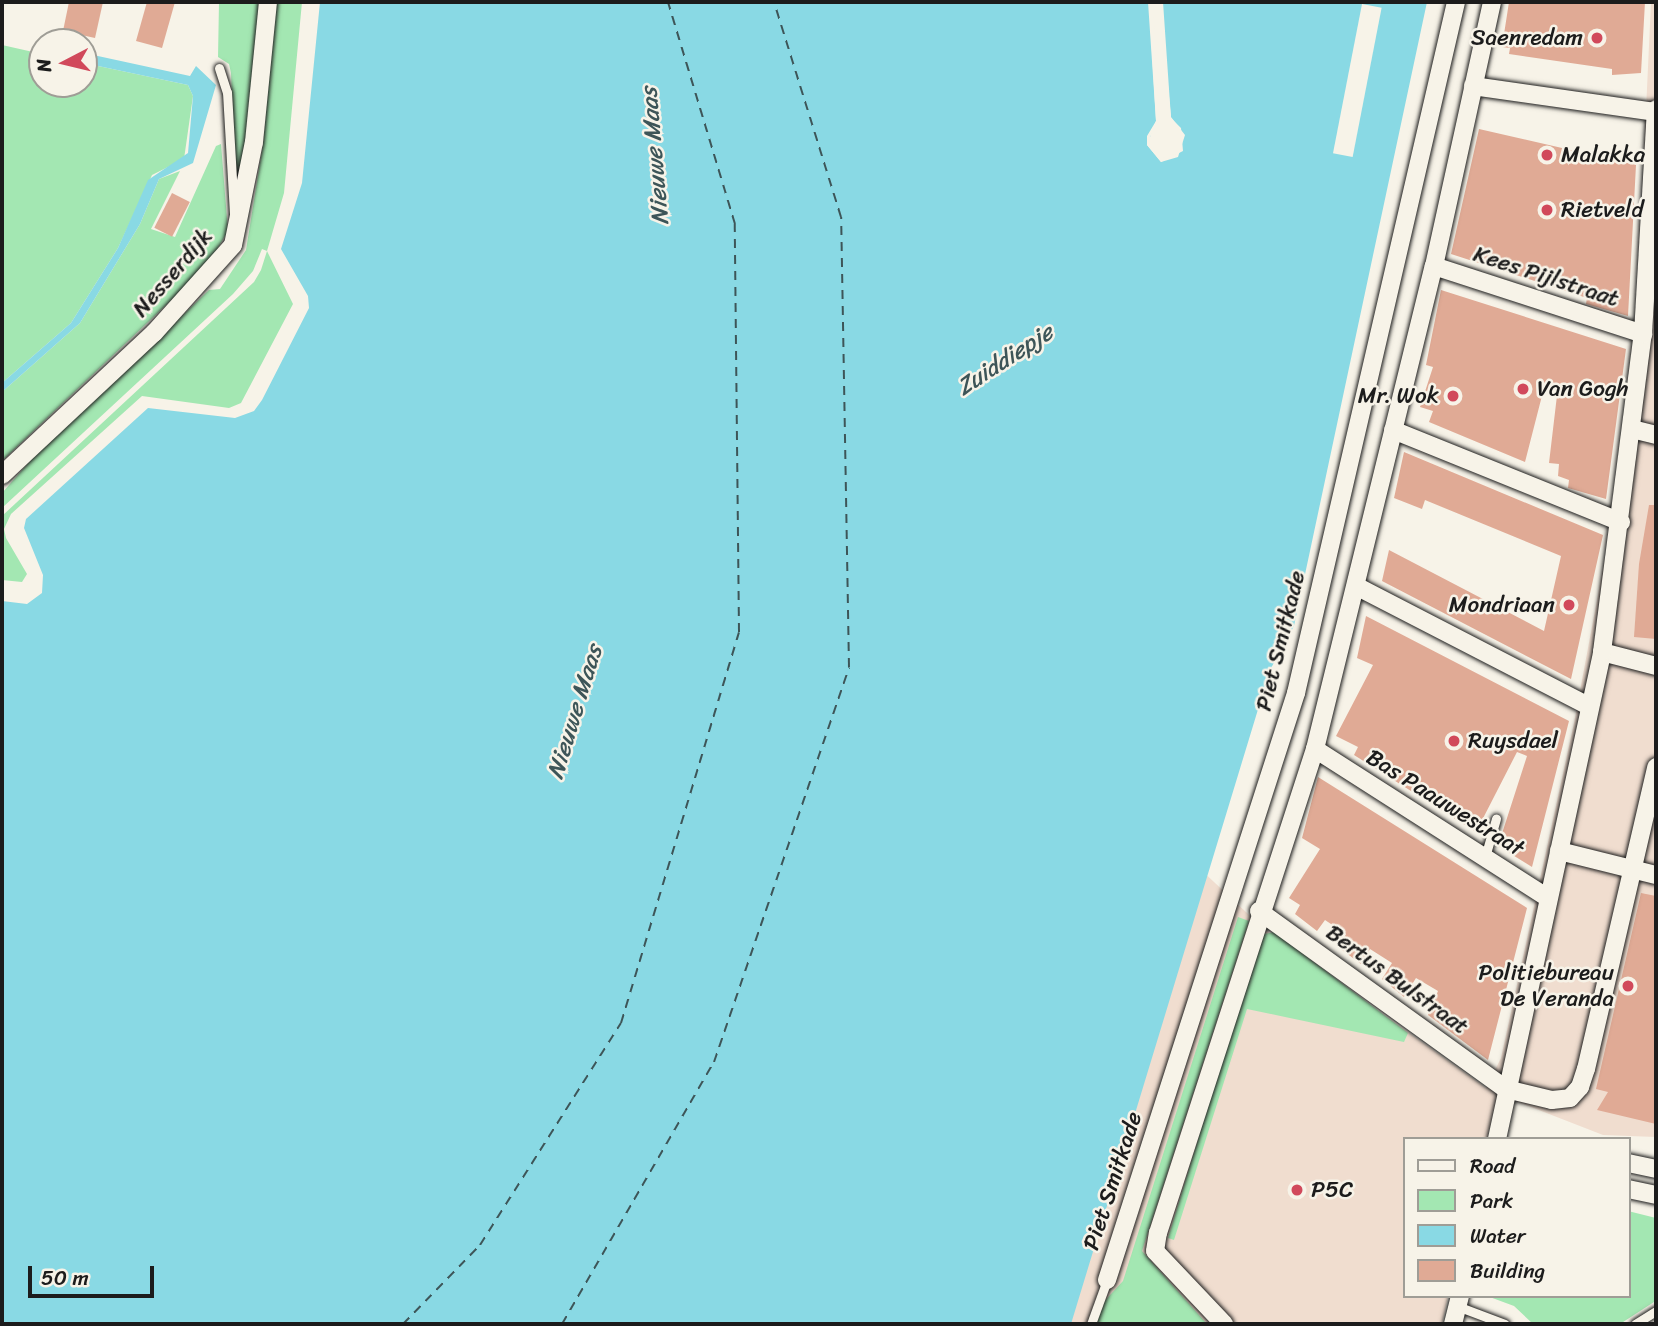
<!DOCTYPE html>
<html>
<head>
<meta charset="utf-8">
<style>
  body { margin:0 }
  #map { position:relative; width:1658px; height:1326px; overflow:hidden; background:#f7f3e8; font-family:Sriracha,sans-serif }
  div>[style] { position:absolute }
  .built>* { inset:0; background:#f0ddcf }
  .green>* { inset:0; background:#a3e7b2 }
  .water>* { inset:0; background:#89d9e4 }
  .pier>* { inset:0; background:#f7f3e8; transform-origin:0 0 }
  .ferry>* { height:2px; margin-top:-1px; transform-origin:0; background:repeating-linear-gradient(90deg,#3d5558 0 9px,transparent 0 16px) }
  .building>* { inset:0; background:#e0aa95; transform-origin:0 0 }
  .roads { filter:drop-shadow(0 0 2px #1c1c1c) drop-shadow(0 0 2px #1c1c1c) }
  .lane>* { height:9px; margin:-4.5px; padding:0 4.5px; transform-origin:4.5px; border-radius:4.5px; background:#f7f3e8 }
  .street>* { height:18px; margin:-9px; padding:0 9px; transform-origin:9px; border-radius:9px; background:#f7f3e8 }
  .dots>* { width:19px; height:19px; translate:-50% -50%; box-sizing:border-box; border:4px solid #f7f3e8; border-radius:50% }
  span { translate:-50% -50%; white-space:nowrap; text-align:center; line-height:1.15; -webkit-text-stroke:5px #f7f3e8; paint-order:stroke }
  .poi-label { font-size:23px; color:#1c1c1c }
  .right { translate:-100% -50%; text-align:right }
  .left { translate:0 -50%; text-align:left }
  .street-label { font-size:23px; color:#1c1c1c }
  .water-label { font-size:24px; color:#3d5558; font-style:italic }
  .frame { position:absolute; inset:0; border:4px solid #1c1c1c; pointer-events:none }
  .legend { position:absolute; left:1403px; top:1137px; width:228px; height:161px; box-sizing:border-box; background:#f7f3e8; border:2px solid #9f9d96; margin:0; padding:9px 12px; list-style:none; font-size:21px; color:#1c1c1c }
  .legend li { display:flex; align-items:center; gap:14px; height:35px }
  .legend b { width:35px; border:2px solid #9f9d96 }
  .north { position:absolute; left:28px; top:28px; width:70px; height:70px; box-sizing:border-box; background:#f7f3e8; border:2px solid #9f9d96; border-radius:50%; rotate:263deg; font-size:19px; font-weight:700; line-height:28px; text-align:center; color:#1c1c1c }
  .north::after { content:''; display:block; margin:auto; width:24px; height:32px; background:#d1495b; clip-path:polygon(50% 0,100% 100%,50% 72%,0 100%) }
  .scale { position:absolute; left:28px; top:1266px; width:126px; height:32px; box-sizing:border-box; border:4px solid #1c1c1c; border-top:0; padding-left:9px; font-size:21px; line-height:24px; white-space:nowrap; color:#1c1c1c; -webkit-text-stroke:5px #f7f3e8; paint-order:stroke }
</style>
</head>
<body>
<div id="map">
  <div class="built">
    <i style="clip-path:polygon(1651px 2px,1656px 2px,1656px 1137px,1603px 1135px,1498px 1094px,1487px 1139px,1404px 1139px,1404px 1296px,1448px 1296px,1442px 1324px,1032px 1324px,1181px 851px,1264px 929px,1486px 1088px,1501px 1058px,1574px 723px,1608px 541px,1635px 348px)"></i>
  </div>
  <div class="green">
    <i style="clip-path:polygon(219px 2px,259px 2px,241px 199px,236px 199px,231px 73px,229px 64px,218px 57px)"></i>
    <i style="clip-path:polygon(276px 2px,302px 2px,284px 193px,267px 251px,293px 304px,241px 403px,229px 408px,142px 396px,11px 514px,4px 529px,6px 538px,27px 574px,22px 582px,2px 580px,2px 516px,254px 282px,261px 270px,267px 251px,262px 249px,253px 271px,233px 294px,2px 508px,2px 493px,31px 460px,209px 290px,220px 289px,246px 250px,263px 144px)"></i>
    <i style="clip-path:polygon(2px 45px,42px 54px,42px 84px,84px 84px,84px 63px,188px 85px,193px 96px,184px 159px,152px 175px,118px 248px,71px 323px,2px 383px)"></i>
    <i style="clip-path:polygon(221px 144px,228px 231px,207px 266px,2px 461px,2px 392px,80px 323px,140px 224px,159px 179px,180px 171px,151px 229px,175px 237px,216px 146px)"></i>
    <i style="clip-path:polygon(1238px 917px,1249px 921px,1142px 1251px,1207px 1324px,1096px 1324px,1099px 1307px,1123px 1281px)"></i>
    <i style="clip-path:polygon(1274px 932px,1408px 1033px,1404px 1042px,1247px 1009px,1174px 1240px,1168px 1238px,1243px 992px,1264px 934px)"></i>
    <i style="clip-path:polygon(1628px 1211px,1656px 1218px,1656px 1284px,1654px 1302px,1620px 1324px,1533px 1324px,1514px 1306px,1487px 1296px,1628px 1296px)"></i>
  </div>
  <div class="water">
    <i style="clip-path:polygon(320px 2px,1149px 2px,1156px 121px,1147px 145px,1161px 162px,1183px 151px,1181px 128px,1171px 118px,1163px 2px,1442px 2px,1427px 2px,1294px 626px,1270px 670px,1071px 1324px,2px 1324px,2px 601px,27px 604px,42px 593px,43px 575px,24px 528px,26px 519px,148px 408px,235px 418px,254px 411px,262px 400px,309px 308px,308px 296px,281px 249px,302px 183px)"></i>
    <i style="clip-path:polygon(84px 53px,190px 76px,196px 66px,216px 85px,193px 163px,159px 179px,140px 224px,80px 323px,2px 392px,2px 383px,71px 323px,118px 248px,148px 180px,188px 153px,193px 96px,188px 85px,84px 63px)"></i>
  </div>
  <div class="pier">
    <i style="clip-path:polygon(1148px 2px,1153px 2px,1159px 121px,1150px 137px,1153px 151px,1161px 158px,1176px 154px,1181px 136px,1167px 118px,1160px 2px,1171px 117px,1185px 135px,1178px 157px,1161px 162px,1147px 145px,1147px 136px,1156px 121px)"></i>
    <i style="left:1362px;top:4px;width:20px;height:152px;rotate:11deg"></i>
  </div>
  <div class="ferry">
    <i style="left:403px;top:1324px;width:110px;rotate:-45.7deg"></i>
    <i style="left:480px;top:1245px;width:263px;rotate:-57.6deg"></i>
    <i style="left:621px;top:1023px;width:408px;rotate:-73.2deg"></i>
    <i style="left:739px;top:632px;width:408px;rotate:-90.6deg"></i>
    <i style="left:735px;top:224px;width:232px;rotate:-106.8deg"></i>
    <i style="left:562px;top:1324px;width:303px;rotate:-59.9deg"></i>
    <i style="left:714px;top:1062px;width:417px;rotate:-71.1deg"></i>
    <i style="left:849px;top:667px;width:450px;rotate:-91deg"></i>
    <i style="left:841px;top:217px;width:225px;rotate:-107.3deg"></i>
  </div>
  <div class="building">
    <i style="clip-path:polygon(69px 2px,103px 2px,95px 38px,63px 31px)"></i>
    <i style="clip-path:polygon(147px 2px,175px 2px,162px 48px,136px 41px)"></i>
    <i style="clip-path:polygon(1509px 2px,1645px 2px,1641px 73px,1612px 75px,1612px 69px,1509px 54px,1510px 48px,1502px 47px)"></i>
    <i style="clip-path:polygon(1479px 129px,1636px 165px,1628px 316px,1586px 304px,1587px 298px,1451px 254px)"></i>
    <i style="left:172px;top:193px;width:20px;height:39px;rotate:27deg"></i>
    <i style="clip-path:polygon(1441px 290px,1626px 349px,1606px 499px,1568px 488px,1569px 480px,1558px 476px,1559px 464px,1549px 463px,1558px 387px,1545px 384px,1525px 462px,1429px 422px,1433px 411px,1420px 407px,1433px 367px,1426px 365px)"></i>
    <i style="clip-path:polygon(1404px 452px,1603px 535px,1571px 679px,1382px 581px,1389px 550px,1544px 631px,1561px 556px,1425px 500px,1422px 509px,1394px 498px)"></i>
    <i style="clip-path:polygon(1649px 505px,1656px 505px,1656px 639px,1634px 637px,1639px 564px)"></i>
    <i style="clip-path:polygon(1366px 616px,1569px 721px,1532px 867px,1498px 846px,1527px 756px,1517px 752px,1476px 832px,1354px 755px,1358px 747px,1336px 736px,1373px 665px,1357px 658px)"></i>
    <i style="clip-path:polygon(1318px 777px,1527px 908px,1488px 1060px,1428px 1015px,1438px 991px,1416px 978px,1404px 997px,1382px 979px,1392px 963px,1370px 949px,1361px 964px,1338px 947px,1346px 934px,1325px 920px,1317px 931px,1295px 914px,1300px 905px,1289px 898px,1320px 849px,1302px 838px)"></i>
    <i style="clip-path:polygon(1641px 893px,1656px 896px,1656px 1124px,1597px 1110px,1608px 1092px,1596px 1089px)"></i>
  </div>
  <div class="roads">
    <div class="lane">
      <i style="left:219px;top:68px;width:25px;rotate:72deg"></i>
      <i style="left:227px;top:92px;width:123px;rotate:86.7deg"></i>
      <i style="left:1485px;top:857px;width:40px;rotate:-74deg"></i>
      <i style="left:1457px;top:1306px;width:51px;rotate:20.6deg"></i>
      <i style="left:1091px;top:1324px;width:47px;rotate:-70deg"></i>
      <i style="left:1635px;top:1324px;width:25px;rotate:-32deg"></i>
    </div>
    <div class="street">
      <i style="left:1473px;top:86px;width:185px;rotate:8.1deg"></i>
      <i style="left:1434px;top:266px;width:220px;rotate:18deg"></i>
      <i style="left:1632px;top:429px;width:25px;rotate:14deg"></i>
      <i style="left:1393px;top:430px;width:246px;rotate:22deg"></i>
      <i style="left:2px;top:475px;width:208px;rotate:-43.1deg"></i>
      <i style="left:154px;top:333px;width:118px;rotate:-48.1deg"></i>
      <i style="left:233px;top:245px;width:105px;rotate:-78.5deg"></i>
      <i style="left:254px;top:142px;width:141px;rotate:-84.3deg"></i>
      <i style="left:1356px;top:586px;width:263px;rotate:27.3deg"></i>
      <i style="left:1602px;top:652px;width:56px;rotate:14.5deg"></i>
      <i style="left:1315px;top:749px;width:277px;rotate:32.6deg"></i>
      <i style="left:1559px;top:851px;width:100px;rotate:13.9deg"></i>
      <i style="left:1259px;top:911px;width:304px;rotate:35.8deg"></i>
      <i style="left:1506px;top:1089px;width:47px;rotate:13.4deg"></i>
      <i style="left:1552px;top:1100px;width:18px;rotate:-6deg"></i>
      <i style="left:1570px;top:1098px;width:15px;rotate:-48deg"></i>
      <i style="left:1580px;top:1087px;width:19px;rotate:-72deg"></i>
      <i style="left:1586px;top:1069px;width:310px;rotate:-76.9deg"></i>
      <i style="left:1497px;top:1139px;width:498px;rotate:-77.8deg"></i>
      <i style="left:1602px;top:652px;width:321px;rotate:-82.7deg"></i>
      <i style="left:1643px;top:334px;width:225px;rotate:-86.7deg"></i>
      <i style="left:1628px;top:1163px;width:29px;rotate:12deg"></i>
      <i style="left:1628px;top:1189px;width:29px;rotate:12deg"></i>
      <i style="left:1107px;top:1280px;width:617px;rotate:-72.15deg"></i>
      <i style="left:1296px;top:693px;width:709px;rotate:-76.96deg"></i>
      <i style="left:1224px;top:1324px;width:100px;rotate:-133.4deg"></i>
      <i style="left:1155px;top:1251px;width:18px;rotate:-81deg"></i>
      <i style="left:1158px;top:1233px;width:509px;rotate:-72.03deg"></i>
      <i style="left:1315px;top:749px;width:497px;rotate:-76.2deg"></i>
      <i style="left:1434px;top:266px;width:270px;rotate:-77.6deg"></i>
      <i style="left:1453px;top:1324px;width:29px;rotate:-76deg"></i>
    </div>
  </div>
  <div class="dots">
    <i style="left:1597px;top:38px;background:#d1495b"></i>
    <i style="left:1547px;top:155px;background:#d1495b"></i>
    <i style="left:1547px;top:210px;background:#d1495b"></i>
    <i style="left:1523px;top:389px;background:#d1495b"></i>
    <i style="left:1453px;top:396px;background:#d1495b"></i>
    <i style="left:1569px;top:605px;background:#d1495b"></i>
    <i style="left:1454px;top:741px;background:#d1495b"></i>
    <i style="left:1628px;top:986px;background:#d1495b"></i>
    <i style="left:1297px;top:1190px;background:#d1495b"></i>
  </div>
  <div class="poi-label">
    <span class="right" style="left:1583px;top:38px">Saenredam</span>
    <span class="left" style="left:1561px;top:155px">Malakka</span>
    <span class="left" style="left:1561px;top:210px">Rietveld</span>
    <span class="left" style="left:1537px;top:389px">Van Gogh</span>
    <span class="right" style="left:1439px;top:396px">Mr. Wok</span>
    <span class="right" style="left:1555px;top:605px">Mondriaan</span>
    <span class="left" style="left:1468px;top:741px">Ruysdael</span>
    <span class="right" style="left:1614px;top:986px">Politiebureau<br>De Veranda</span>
    <span class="left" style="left:1311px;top:1190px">P5C</span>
  </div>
  <div class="street-label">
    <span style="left:173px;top:273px;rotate:-49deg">Nesserdijk</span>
    <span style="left:1546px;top:277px;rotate:18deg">Kees Pijlstraat</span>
    <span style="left:1281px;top:641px;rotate:-76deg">Piet Smitkade</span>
    <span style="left:1445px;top:803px;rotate:32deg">Bas Paauwestraat</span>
    <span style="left:1397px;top:980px;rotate:36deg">Bertus Bulstraat</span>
    <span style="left:1113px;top:1181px;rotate:-72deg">Piet Smitkade</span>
  </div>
  <div class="water-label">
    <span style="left:655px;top:156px;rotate:-95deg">Nieuwe Maas</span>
    <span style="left:1005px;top:360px;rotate:-33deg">Zuiddiepje</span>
    <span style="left:575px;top:712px;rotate:-73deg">Nieuwe Maas</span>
  </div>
  <div class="frame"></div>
  <ul class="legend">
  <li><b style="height:9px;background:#f7f3e8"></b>Road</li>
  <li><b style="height:19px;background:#a3e7b2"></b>Park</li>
  <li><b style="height:19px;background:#89d9e4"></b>Water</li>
  <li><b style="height:19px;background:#e0aa95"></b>Building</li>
  </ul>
  <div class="north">N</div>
  <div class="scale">50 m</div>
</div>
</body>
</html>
